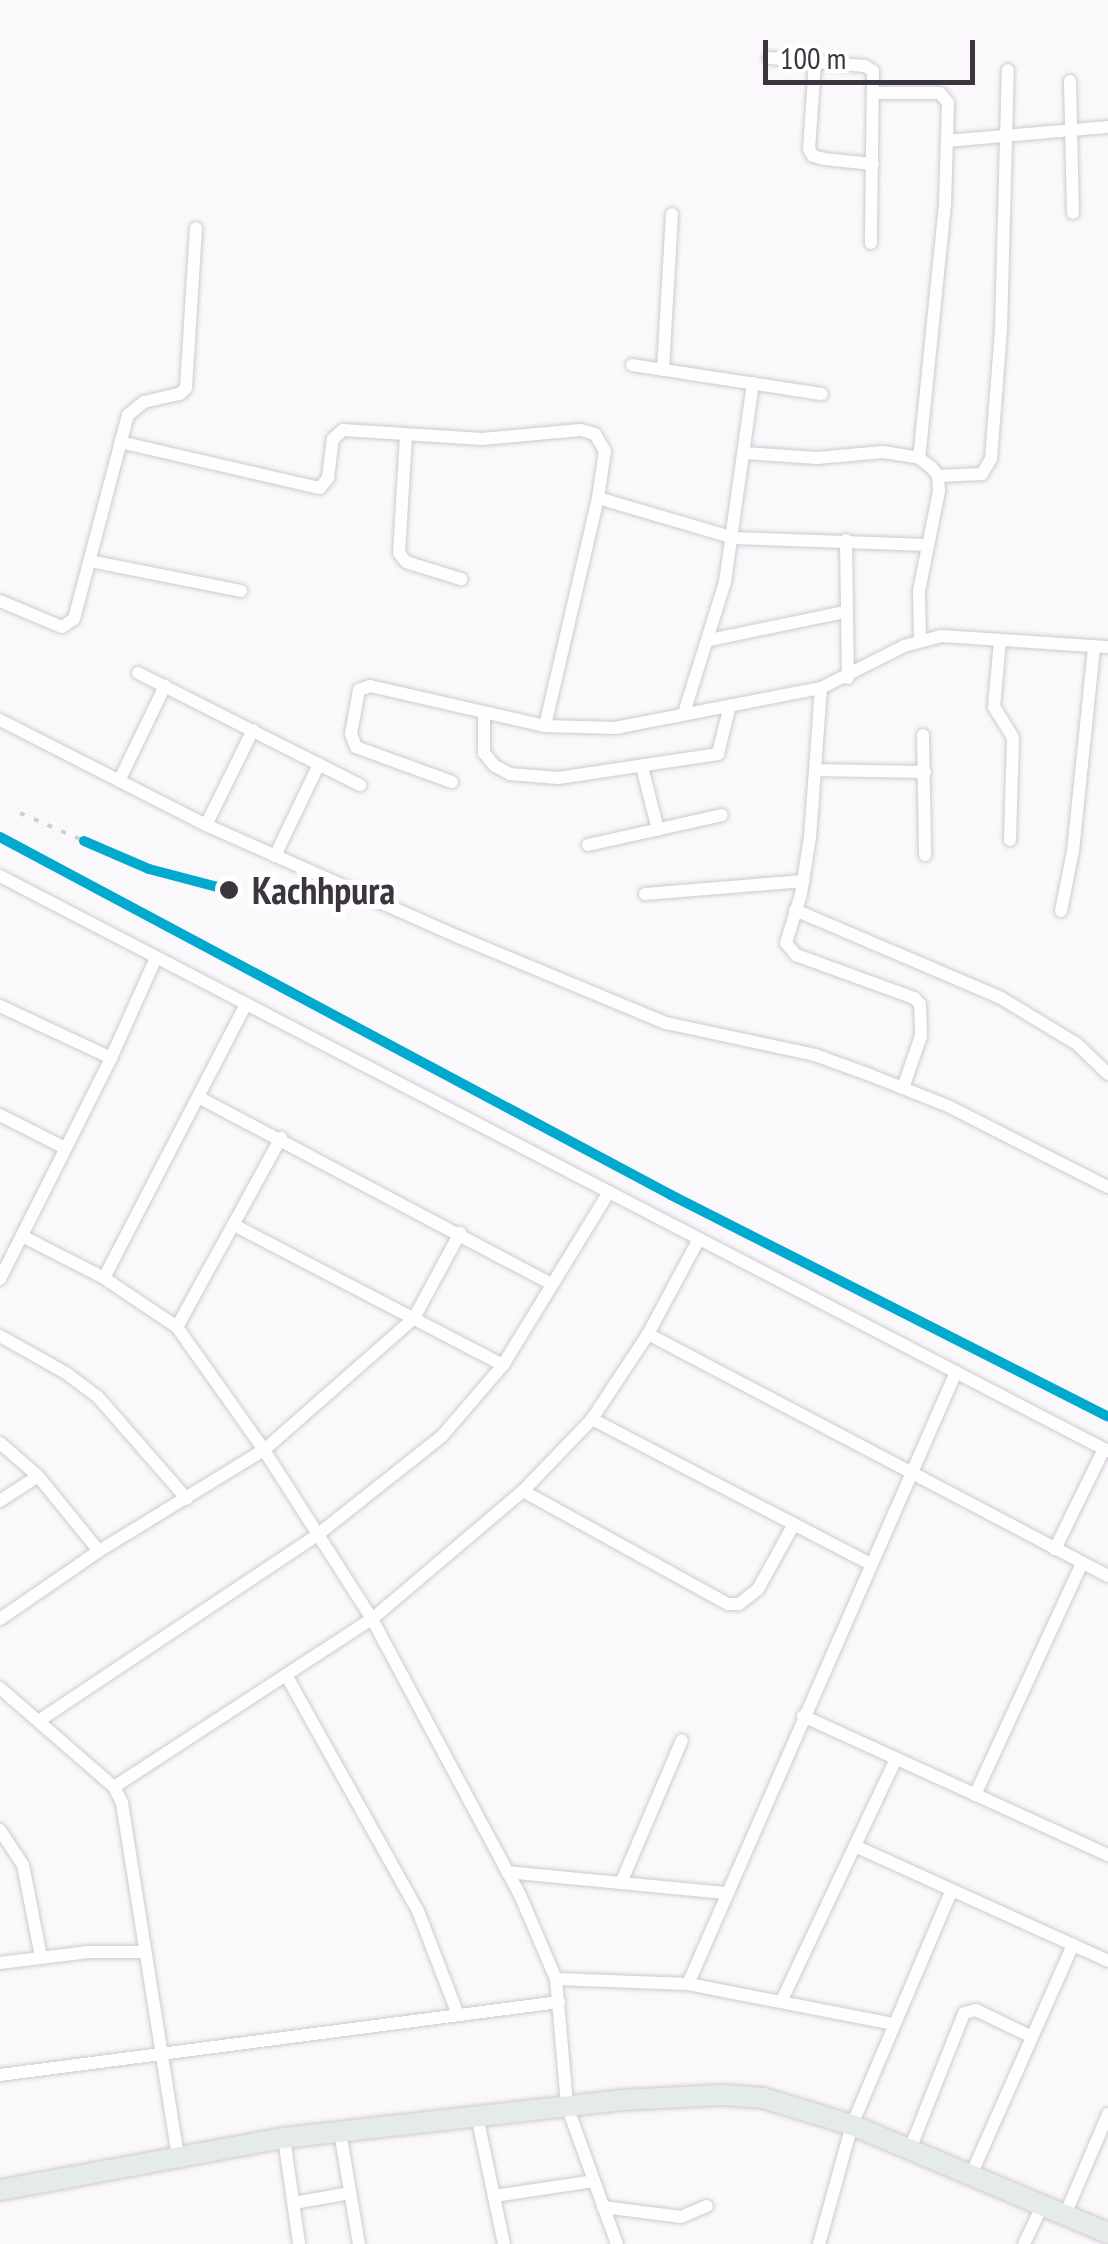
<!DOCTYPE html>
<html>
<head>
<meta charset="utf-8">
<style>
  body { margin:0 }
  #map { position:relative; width:1108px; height:2244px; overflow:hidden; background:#faf8fb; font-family:"PT Sans Narrow",sans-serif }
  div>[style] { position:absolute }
  .roads { filter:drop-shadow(0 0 2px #cfcad0) drop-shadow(0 0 2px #cfcad0) }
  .minor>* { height:12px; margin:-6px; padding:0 6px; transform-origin:6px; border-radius:6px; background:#fefefe }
  .primary>* { height:20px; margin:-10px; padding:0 10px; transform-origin:10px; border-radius:10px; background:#e4ebe9 }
  .rail>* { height:4px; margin-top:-2px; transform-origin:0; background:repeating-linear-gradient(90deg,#d0cfd0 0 5px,transparent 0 15px) }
  .rail-1>* { height:10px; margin:-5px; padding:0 5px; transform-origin:5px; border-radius:5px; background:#00a9ce }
  .dots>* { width:28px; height:28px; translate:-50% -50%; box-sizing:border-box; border:5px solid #fff; border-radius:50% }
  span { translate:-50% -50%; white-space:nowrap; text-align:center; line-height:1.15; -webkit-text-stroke:10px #fff; paint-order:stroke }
  .stop-label { font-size:38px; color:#3c353f; font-weight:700 }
  .left { translate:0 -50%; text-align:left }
  .scale { position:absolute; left:763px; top:40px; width:212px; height:45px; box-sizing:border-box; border:5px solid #3c353f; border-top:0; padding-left:12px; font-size:30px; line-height:35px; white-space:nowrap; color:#3c353f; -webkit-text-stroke:8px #fff; paint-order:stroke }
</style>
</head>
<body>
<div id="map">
  <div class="roads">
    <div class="minor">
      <i style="left:769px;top:58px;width:96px;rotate:4.8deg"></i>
      <i style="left:865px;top:66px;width:9px;rotate:32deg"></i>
      <i style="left:873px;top:71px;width:172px;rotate:90.7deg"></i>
      <i style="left:815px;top:62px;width:87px;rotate:93.9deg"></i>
      <i style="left:809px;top:149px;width:8px;rotate:60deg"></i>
      <i style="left:813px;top:156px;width:11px;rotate:15deg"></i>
      <i style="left:824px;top:159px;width:49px;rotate:5.8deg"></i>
      <i style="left:1070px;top:81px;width:132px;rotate:88.7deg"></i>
      <i style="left:876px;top:93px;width:64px"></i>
      <i style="left:940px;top:93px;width:13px;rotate:51deg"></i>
      <i style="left:948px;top:103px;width:101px;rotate:91.7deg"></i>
      <i style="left:945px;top:204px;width:255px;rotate:95.8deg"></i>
      <i style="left:947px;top:141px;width:162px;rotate:-5deg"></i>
      <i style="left:632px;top:365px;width:192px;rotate:8.7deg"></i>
      <i style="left:663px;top:370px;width:156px;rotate:-86.7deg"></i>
      <i style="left:406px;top:436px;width:117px;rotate:93.4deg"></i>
      <i style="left:399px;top:553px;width:11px;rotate:52deg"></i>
      <i style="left:406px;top:562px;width:58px;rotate:17.2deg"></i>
      <i style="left:120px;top:442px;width:205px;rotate:13deg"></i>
      <i style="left:320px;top:488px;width:13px;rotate:-51deg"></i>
      <i style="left:328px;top:478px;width:39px;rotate:-83deg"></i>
      <i style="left:333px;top:439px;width:13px;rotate:-42deg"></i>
      <i style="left:343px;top:430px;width:139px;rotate:3.7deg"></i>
      <i style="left:482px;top:439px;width:99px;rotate:-5.2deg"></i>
      <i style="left:581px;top:430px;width:15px;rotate:16deg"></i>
      <i style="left:595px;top:434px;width:20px;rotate:60deg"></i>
      <i style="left:605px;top:451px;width:48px;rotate:98.5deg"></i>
      <i style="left:598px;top:498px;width:234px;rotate:103.1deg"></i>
      <i style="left:745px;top:453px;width:72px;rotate:4deg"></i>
      <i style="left:817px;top:458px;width:66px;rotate:-5.2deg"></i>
      <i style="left:883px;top:452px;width:36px;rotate:9deg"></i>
      <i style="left:919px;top:458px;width:16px;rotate:38deg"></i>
      <i style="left:932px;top:468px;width:10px;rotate:53deg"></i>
      <i style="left:938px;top:476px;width:15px;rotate:86deg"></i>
      <i style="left:939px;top:491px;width:102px;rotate:101.3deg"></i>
      <i style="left:919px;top:591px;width:48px;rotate:88.8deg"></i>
      <i style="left:938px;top:476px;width:44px;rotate:-2.6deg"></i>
      <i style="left:982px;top:474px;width:17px;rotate:-59deg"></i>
      <i style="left:991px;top:459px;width:129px;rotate:-85.6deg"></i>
      <i style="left:1001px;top:330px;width:260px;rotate:-88.5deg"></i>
      <i style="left:598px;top:498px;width:142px;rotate:16.4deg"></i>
      <i style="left:734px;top:538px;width:193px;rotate:2.1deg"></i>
      <i style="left:846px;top:540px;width:138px;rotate:89.2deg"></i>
      <i style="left:90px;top:561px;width:154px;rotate:11.2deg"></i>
      <i style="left:0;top:601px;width:67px;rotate:22.8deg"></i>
      <i style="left:62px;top:627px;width:14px;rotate:-34deg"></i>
      <i style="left:74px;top:619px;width:211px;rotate:-75.2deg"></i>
      <i style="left:128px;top:415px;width:21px;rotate:-39deg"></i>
      <i style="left:144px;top:402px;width:37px;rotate:-13deg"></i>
      <i style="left:180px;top:394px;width:8px;rotate:-45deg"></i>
      <i style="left:186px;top:388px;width:160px;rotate:-86.4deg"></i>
      <i style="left:710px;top:640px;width:137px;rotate:-11.8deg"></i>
      <i style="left:1000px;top:640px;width:67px;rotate:95.1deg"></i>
      <i style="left:994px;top:707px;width:36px;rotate:58deg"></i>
      <i style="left:1013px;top:738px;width:102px;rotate:91.7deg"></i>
      <i style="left:138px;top:673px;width:249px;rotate:26.8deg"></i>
      <i style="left:821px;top:688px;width:149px;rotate:94.2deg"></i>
      <i style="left:810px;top:837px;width:58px;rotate:99deg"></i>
      <i style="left:801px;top:894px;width:51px;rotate:107deg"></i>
      <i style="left:786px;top:943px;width:16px;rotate:50deg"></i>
      <i style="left:796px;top:955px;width:126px;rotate:20deg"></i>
      <i style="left:914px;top:998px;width:8px;rotate:45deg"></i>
      <i style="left:920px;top:1004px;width:32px;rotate:88deg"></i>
      <i style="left:921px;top:1036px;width:55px;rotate:109.1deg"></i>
      <i style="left:684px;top:713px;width:137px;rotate:-72.6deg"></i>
      <i style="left:725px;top:582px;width:201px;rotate:-82deg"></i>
      <i style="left:484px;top:714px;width:39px;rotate:90deg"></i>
      <i style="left:484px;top:753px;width:17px;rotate:50deg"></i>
      <i style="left:495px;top:766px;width:17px;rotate:28deg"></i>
      <i style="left:510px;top:774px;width:48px;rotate:4.8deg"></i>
      <i style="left:558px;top:778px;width:162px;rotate:-8.5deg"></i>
      <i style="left:718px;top:754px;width:50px;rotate:-76.2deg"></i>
      <i style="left:0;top:720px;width:231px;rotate:27deg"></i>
      <i style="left:206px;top:825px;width:277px;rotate:23.9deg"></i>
      <i style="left:459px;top:937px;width:224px;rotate:22.6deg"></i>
      <i style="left:666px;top:1023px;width:152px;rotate:12.1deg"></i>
      <i style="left:815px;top:1055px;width:59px;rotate:20deg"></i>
      <i style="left:870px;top:1075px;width:84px;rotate:21.7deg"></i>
      <i style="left:948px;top:1106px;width:179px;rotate:26.9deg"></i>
      <i style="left:923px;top:735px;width:120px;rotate:89deg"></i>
      <i style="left:642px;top:767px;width:65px;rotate:75.7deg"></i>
      <i style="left:815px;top:770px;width:110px;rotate:1deg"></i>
      <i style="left:119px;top:781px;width:106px;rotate:-64.2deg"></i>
      <i style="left:452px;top:782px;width:102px;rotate:-160deg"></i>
      <i style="left:356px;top:747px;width:14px;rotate:-111deg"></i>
      <i style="left:351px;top:734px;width:45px;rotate:-79.7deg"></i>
      <i style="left:359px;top:690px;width:12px;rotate:-20deg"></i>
      <i style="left:370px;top:686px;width:180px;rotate:12.9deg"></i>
      <i style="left:545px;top:726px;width:70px;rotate:1.6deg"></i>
      <i style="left:615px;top:728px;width:210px;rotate:-11deg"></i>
      <i style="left:821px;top:688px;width:93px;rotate:-26.8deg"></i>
      <i style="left:904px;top:646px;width:38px;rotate:-15deg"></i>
      <i style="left:941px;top:636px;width:167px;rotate:3.8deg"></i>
      <i style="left:206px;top:825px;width:106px;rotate:-63.7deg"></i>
      <i style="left:588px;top:845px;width:137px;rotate:-12.6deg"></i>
      <i style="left:275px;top:856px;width:102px;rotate:-64.4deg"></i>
      <i style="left:0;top:876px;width:1248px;rotate:27.43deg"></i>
      <i style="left:645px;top:894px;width:159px;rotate:-4.7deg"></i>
      <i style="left:795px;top:910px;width:224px;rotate:23.1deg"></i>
      <i style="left:1001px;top:998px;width:89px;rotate:31.2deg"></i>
      <i style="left:1077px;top:1044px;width:43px;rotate:44.1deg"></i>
      <i style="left:1061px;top:911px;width:61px;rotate:-78.7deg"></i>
      <i style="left:1073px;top:851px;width:205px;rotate:-84.1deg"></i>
      <i style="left:0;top:1006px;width:123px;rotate:25.1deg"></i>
      <i style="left:200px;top:1098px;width:397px;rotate:27.9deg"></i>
      <i style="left:0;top:1115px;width:73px;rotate:26.9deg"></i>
      <i style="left:234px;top:1225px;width:303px;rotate:27.5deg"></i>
      <i style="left:22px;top:1236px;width:92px;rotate:27.1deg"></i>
      <i style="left:104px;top:1278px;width:88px;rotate:33.9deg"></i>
      <i style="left:177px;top:1327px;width:151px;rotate:54.7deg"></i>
      <i style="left:264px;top:1450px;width:201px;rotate:57.4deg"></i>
      <i style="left:372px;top:1619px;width:313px;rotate:61.8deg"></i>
      <i style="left:520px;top:1895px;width:91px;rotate:66.8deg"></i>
      <i style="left:556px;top:1979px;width:127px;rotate:85deg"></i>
      <i style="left:567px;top:2106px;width:147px;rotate:70.1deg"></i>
      <i style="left:104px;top:1278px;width:309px;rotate:-62.6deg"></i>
      <i style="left:0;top:1279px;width:247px;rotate:-63.3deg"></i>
      <i style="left:111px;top:1058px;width:110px;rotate:-65.8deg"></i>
      <i style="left:177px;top:1327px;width:216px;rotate:-61.2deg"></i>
      <i style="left:648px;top:1334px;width:520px;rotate:27.75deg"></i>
      <i style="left:0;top:1336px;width:76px;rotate:29.3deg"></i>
      <i style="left:66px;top:1373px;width:40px;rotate:37deg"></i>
      <i style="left:98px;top:1397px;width:135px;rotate:48.9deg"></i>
      <i style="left:592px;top:1419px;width:312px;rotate:27.5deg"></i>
      <i style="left:0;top:1443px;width:50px;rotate:41deg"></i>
      <i style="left:38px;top:1476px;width:97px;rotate:50.9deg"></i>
      <i style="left:523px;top:1491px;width:234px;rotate:28.9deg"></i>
      <i style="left:728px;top:1604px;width:11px"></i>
      <i style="left:739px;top:1604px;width:24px;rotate:-38deg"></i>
      <i style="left:758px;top:1589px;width:74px;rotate:-61deg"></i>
      <i style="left:0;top:1501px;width:45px;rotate:-33.3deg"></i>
      <i style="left:1055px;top:1549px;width:111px;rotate:-63.9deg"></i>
      <i style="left:0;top:1619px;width:120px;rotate:-34.5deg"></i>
      <i style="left:99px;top:1551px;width:193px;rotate:-31.5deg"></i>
      <i style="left:264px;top:1450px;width:200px;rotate:-41.3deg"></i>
      <i style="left:414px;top:1318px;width:97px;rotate:-61.6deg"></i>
      <i style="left:286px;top:1675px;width:270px;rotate:60.8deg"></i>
      <i style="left:418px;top:1911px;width:108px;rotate:68.9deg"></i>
      <i style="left:0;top:1688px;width:151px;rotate:41deg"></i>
      <i style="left:114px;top:1787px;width:18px;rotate:63deg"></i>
      <i style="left:122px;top:1803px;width:359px;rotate:81deg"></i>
      <i style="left:803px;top:1716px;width:335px;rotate:24.5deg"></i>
      <i style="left:40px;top:1720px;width:332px;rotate:-33.7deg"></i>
      <i style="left:316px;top:1536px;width:161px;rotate:-38.4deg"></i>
      <i style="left:442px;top:1436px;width:94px;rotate:-49.3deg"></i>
      <i style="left:503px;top:1365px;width:203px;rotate:-58.5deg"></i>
      <i style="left:114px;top:1787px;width:308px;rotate:-33.1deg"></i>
      <i style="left:372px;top:1619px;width:198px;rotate:-40.3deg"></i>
      <i style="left:523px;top:1491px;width:100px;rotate:-46.2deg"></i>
      <i style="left:592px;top:1419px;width:102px;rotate:-56.6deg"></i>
      <i style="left:648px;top:1334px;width:108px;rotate:-61.8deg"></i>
      <i style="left:975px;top:1795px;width:255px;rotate:-65.2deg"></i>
      <i style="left:0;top:1830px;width:42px;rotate:56.7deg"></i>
      <i style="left:23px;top:1865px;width:94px;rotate:78.9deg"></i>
      <i style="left:855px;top:1846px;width:278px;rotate:24.4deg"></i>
      <i style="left:507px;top:1872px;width:221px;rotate:5.5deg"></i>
      <i style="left:621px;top:1883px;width:155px;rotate:-66.9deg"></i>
      <i style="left:0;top:1963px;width:89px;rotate:-7.1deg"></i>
      <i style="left:88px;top:1952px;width:57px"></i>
      <i style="left:556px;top:1979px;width:132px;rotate:2.2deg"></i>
      <i style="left:688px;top:1984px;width:210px;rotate:11deg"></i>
      <i style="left:688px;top:1984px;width:668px;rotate:-66.35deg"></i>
      <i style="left:782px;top:2000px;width:267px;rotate:-64.7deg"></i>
      <i style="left:0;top:2075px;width:564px;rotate:-7.44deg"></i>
      <i style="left:477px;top:2116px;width:131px;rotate:78.1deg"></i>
      <i style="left:340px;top:2132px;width:114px;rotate:80.4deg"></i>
      <i style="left:284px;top:2138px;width:107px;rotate:81.9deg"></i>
      <i style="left:910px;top:2149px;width:146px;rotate:-68.3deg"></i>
      <i style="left:964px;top:2013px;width:12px;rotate:-14deg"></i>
      <i style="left:976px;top:2010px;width:62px;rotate:25.7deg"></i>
      <i style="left:971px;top:2175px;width:252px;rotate:-66.1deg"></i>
      <i style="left:494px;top:2196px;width:101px;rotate:-8.5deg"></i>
      <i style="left:294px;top:2203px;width:57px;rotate:-10.1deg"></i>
      <i style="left:603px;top:2207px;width:79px;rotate:7.3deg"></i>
      <i style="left:681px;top:2217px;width:28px;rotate:-23deg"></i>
      <i style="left:1065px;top:2215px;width:110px;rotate:-66.9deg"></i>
      <i style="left:819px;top:2244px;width:123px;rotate:-74.5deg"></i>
      <i style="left:852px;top:2125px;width:253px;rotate:-67deg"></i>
      <i style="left:1024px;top:2244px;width:44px;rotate:-64.6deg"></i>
    </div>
    <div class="primary">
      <i style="left:0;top:2190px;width:289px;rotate:-10.4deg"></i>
      <i style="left:284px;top:2138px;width:340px;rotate:-6.4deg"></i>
      <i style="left:622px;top:2100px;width:101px;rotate:-2.8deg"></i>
      <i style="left:723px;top:2095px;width:40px;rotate:4.3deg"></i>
      <i style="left:763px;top:2098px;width:93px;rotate:16.9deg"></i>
      <i style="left:852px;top:2125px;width:278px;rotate:22.9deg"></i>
    </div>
  </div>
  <div class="rail">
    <i style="left:20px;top:813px;width:141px;rotate:23.5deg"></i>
    <i style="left:149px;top:869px;width:83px;rotate:14.7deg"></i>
    <i style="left:0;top:837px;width:761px;rotate:28.08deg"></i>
    <i style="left:671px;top:1195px;width:490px;rotate:26.9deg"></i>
  </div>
  <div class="rail-1">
    <i style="left:0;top:837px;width:761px;rotate:28.08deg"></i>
    <i style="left:671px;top:1195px;width:490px;rotate:26.9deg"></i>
    <i style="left:84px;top:841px;width:71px;rotate:23.3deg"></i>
    <i style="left:149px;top:869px;width:83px;rotate:14.7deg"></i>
  </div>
  <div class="dots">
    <i style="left:229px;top:890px;background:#3c353f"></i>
  </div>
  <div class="stop-label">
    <span class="left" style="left:252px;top:890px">Kachhpura</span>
  </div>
  <div class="scale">100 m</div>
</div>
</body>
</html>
